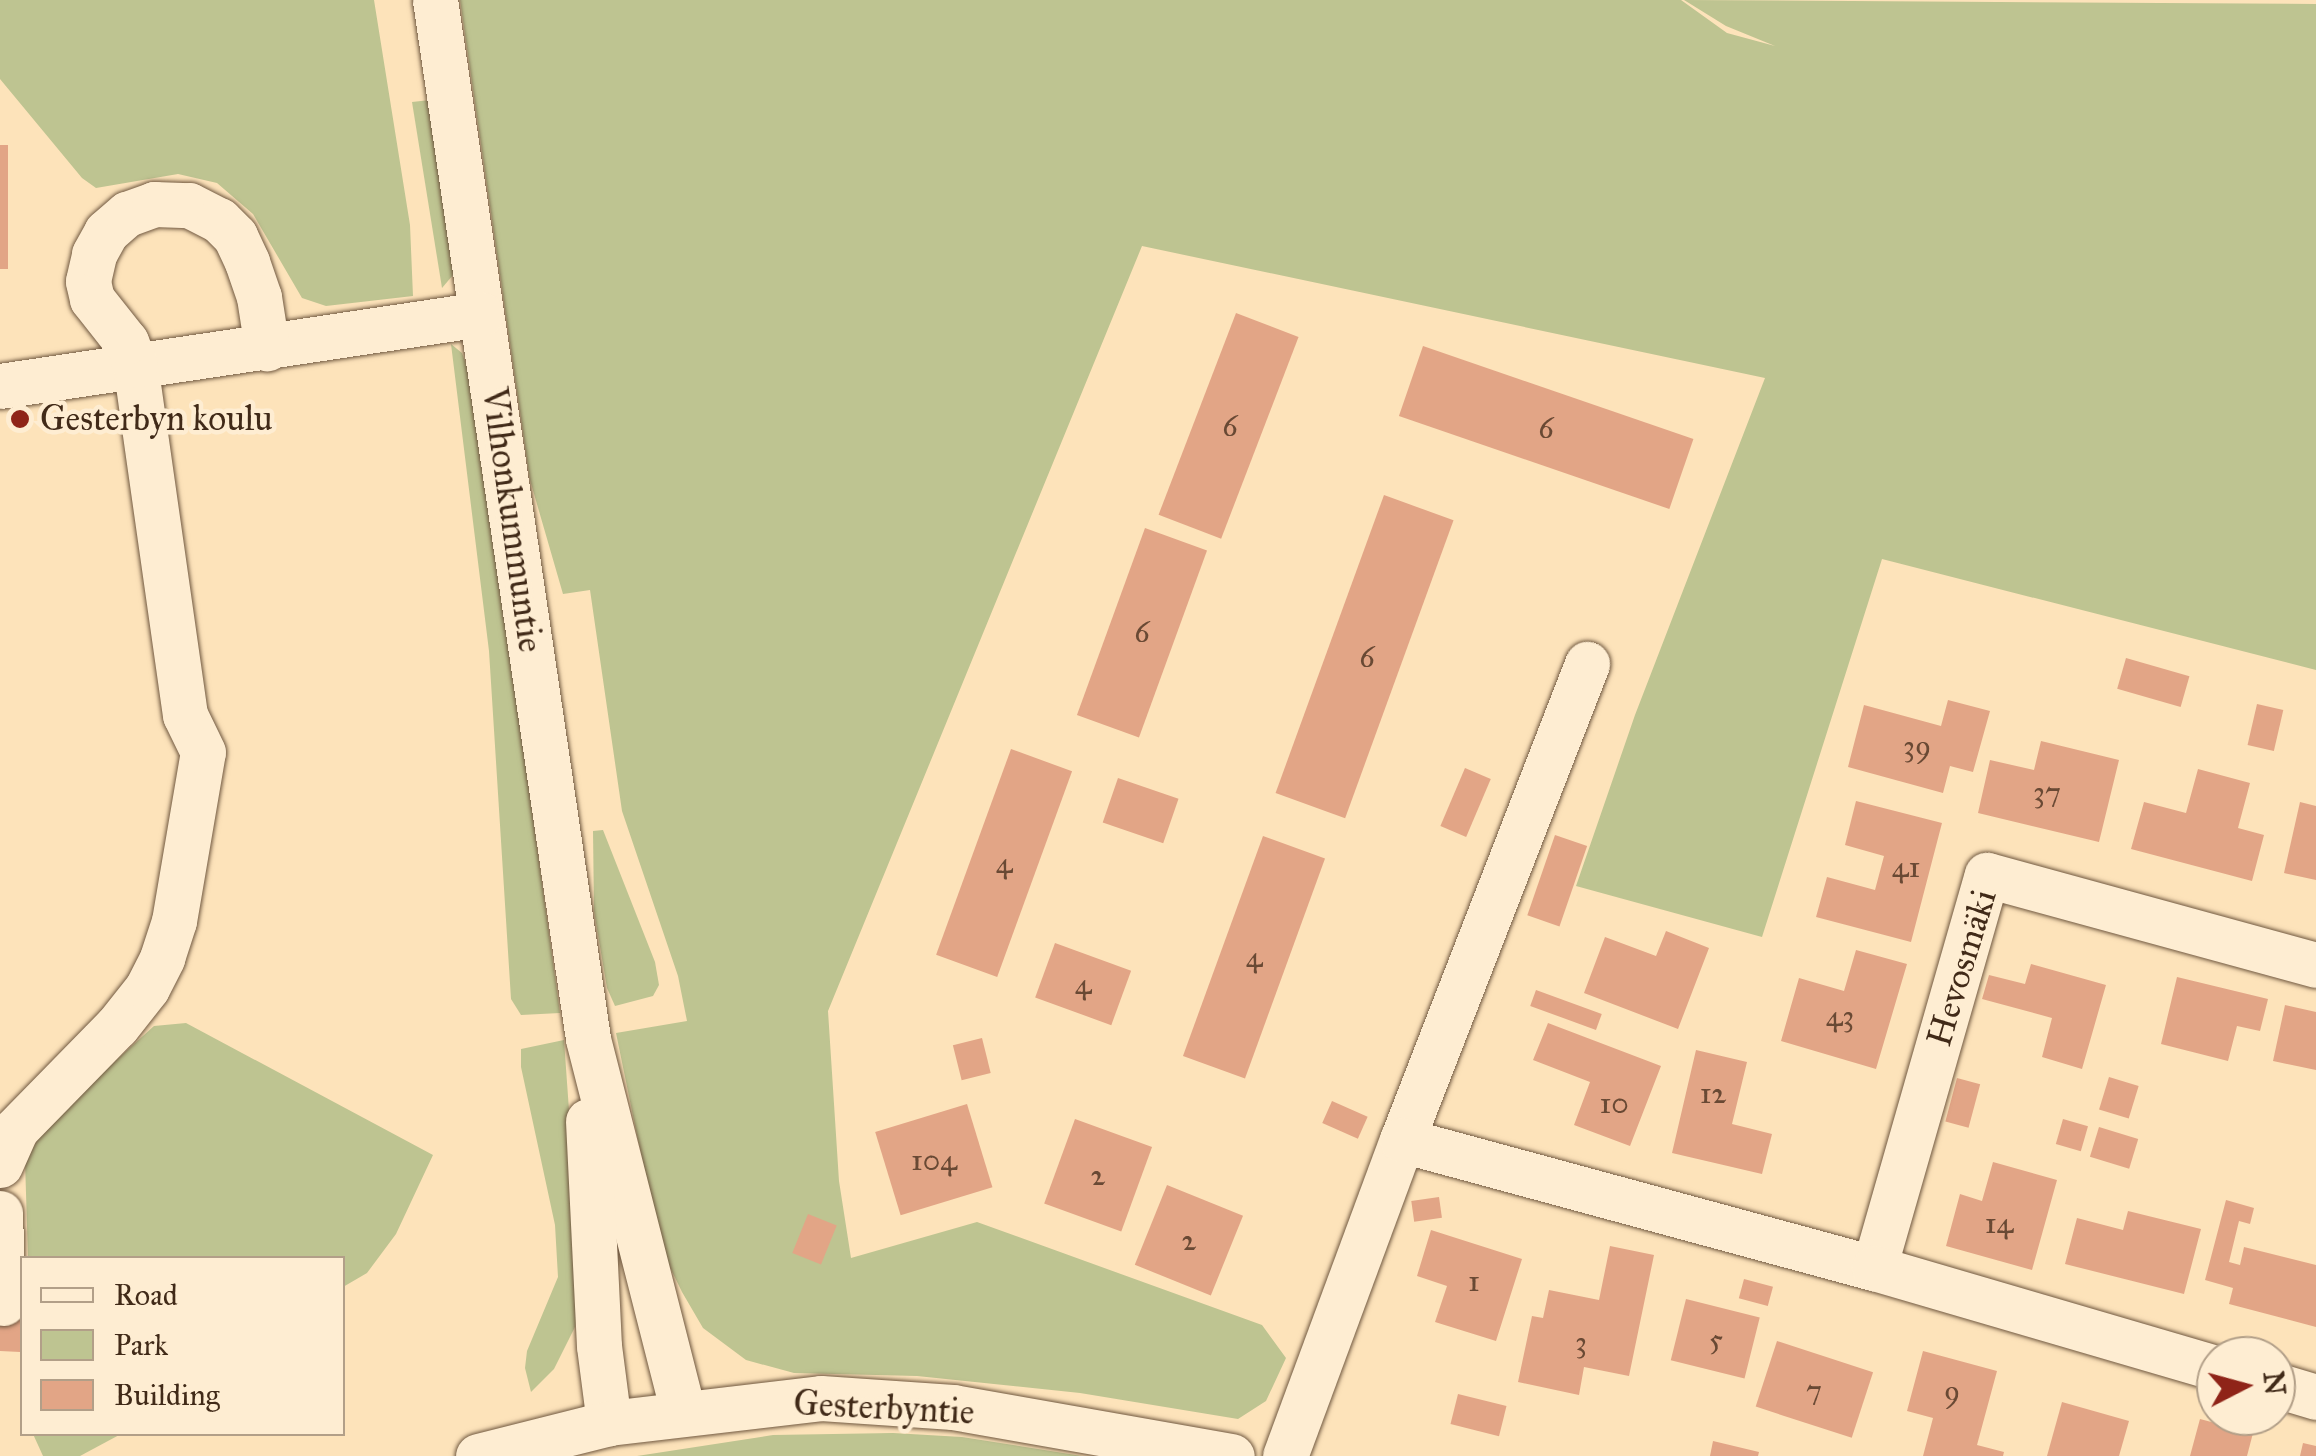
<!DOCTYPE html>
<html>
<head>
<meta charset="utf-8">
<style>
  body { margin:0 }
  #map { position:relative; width:2316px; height:1456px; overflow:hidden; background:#fde3ba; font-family:"IM FELL Great Primer",serif }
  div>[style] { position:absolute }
  .green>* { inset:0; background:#bec491 }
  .building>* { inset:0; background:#e2a586; transform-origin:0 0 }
  .roads { filter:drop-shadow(0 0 2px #705840) drop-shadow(0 0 2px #705840) }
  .minor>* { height:45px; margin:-22.5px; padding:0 22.5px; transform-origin:22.5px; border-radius:22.5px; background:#feedd2 }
  .dots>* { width:28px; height:28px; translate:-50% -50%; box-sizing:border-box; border:5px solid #feedd2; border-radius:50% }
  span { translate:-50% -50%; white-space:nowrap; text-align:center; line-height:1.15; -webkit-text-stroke:9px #feedd2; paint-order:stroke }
  .number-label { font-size:30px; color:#694934 }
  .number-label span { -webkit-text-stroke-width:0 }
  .poi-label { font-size:35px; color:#412a18 }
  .left { translate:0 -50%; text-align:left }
  .street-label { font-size:35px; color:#412a18 }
  .legend { position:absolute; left:20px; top:1256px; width:325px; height:180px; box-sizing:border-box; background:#feedd2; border:2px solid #b29f88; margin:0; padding:12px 18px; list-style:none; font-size:30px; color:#412a18 }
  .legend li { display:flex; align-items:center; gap:20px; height:50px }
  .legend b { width:50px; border:2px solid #b29f88 }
  .north { position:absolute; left:2196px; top:1336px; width:100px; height:100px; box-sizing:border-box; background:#feedd2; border:2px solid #b29f88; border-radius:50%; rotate:84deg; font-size:28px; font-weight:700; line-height:40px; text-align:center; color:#412a18 }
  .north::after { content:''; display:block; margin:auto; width:35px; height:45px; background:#8f2418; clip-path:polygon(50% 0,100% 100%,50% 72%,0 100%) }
</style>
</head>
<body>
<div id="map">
  <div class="green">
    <i style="clip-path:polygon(0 0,374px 0,410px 225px,413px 296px,326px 306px,302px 298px,253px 214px,217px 183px,178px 174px,96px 188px,82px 178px,0 79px)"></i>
    <i style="clip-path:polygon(460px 0,1681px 0,1727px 33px,1775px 46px,1726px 26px,1684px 0,2316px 4px,2316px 670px,1882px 559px,1762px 937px,1576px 886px,1635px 715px,1765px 378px,1142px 246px,828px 1011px,839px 1181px,851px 1258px,977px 1222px,1262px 1325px,1286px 1358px,1266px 1401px,1238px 1419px,1080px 1393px,917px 1376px,794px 1373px,746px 1360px,703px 1328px,682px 1292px,664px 1255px,638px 1140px,616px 1033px,687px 1021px,678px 976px,622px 811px,590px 590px,563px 594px,530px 480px)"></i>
    <i style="clip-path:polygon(430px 100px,453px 259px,453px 275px,442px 288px,412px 102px)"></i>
    <i style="clip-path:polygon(451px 344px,462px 353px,473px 383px,560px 1013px,521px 1015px,511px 999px,489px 651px)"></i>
    <i style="clip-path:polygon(603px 830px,655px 962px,659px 985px,653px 996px,615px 1006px,607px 988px,594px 911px,593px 831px)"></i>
    <i style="clip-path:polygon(186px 1023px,433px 1155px,396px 1234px,367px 1273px,343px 1287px,342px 1258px,28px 1258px,25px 1161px,49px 1121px,154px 1026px)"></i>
    <i style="clip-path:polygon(564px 1040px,582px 1293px,575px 1327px,554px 1369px,531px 1392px,525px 1368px,527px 1351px,558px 1277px,555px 1225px,521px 1067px,521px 1049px)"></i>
    <i style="clip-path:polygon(893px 1433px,962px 1437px,1082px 1456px,637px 1456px,773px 1435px)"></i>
    <i style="clip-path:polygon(33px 1434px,121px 1434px,80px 1456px,43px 1456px)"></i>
  </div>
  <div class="building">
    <i style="left:0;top:145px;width:8px;height:124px"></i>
    <i style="left:1236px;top:313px;width:67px;height:216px;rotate:21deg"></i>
    <i style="left:1423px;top:346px;width:286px;height:74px;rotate:19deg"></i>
    <i style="left:1384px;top:495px;width:74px;height:317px;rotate:20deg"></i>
    <i style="left:1145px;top:528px;width:66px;height:199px;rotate:20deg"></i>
    <i style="left:2126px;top:658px;width:66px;height:32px;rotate:16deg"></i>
    <i style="clip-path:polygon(1948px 700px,1990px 711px,1973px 772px,1950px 766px,1943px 793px,1848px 767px,1864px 705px,1941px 726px)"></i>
    <i style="left:2257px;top:704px;width:27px;height:42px;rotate:13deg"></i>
    <i style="clip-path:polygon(2041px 741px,2119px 760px,2099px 842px,1978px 813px,1990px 760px,2034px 770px)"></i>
    <i style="left:1011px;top:749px;width:65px;height:219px;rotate:20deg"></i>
    <i style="left:1465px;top:768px;width:28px;height:63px;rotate:23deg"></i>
    <i style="clip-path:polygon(2198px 769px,2250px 783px,2238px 828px,2264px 835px,2252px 881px,2131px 849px,2144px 802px,2186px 813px)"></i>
    <i style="left:1118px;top:778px;width:64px;height:47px;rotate:19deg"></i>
    <i style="clip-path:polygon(1856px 801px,1942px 823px,1911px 942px,1816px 917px,1827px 877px,1875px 890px,1884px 856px,1845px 845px)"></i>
    <i style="clip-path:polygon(2300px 802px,2316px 806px,2316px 880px,2284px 873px)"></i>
    <i style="left:1555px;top:835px;width:34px;height:85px;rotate:19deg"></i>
    <i style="left:1263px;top:836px;width:66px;height:234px;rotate:20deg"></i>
    <i style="clip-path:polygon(1666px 931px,1709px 948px,1678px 1029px,1584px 993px,1605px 937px,1656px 956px)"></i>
    <i style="left:1055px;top:943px;width:81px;height:58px;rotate:20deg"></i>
    <i style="clip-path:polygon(1856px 950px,1907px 964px,1876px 1069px,1781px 1041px,1799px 978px,1844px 991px)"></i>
    <i style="clip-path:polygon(2031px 964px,2106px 985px,2082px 1069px,2042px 1057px,2052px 1018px,1982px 999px,1989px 975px,2025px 984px)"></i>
    <i style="clip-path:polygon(2177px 977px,2268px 999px,2260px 1031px,2237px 1026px,2228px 1061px,2161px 1044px)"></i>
    <i style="left:1536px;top:990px;width:70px;height:17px;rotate:20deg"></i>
    <i style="clip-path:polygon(2285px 1005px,2316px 1012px,2316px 1070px,2273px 1061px)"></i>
    <i style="clip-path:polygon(1548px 1023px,1661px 1066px,1630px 1146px,1574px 1125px,1590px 1082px,1533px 1060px)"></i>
    <i style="left:982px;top:1038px;width:36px;height:30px;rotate:76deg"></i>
    <i style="clip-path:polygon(1696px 1050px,1747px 1062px,1732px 1124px,1772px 1134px,1762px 1174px,1672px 1153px)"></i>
    <i style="left:2109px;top:1077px;width:31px;height:34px;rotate:17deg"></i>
    <i style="left:1957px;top:1078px;width:24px;height:45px;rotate:15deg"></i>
    <i style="left:1332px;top:1101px;width:39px;height:24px;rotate:24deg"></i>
    <i style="left:967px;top:1104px;width:87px;height:96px;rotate:73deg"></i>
    <i style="left:1075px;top:1119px;width:82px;height:90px;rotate:20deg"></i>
    <i style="left:2063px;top:1119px;width:26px;height:26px;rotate:16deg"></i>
    <i style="left:2099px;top:1127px;width:41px;height:31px;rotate:17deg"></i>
    <i style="clip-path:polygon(1993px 1162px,2057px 1180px,2032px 1270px,1946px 1246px,1960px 1194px,1982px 1201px)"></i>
    <i style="left:1167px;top:1185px;width:82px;height:86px;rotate:22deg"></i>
    <i style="left:1439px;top:1197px;width:21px;height:28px;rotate:82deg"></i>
    <i style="clip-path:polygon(2226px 1200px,2254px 1208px,2250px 1224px,2239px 1221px,2229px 1262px,2240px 1265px,2244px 1247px,2316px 1265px,2316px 1327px,2229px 1304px,2233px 1288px,2205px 1280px)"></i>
    <i style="clip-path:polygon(2128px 1211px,2201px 1229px,2184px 1294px,2065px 1264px,2077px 1218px,2123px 1230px)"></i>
    <i style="left:808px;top:1214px;width:31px;height:42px;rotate:22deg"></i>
    <i style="clip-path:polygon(1431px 1230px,1522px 1259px,1496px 1341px,1435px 1322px,1447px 1286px,1417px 1276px)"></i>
    <i style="clip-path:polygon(1610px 1246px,1654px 1255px,1629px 1376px,1584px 1367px,1579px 1395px,1518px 1382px,1532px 1316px,1543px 1318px,1549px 1290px,1599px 1300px)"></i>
    <i style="left:1744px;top:1279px;width:30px;height:20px;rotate:15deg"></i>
    <i style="left:1686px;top:1299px;width:76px;height:63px;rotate:14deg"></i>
    <i style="left:0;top:1319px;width:22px;height:32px;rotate:3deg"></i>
    <i style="left:1777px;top:1341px;width:101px;height:69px;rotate:18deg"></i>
    <i style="clip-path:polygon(1923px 1351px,1997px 1371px,1977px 1445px,2004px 1452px,2003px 1456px,1923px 1456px,1933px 1418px,1907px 1411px)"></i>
    <i style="left:1458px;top:1394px;width:50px;height:31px;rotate:14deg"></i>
    <i style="clip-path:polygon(2062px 1402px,2129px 1421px,2119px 1456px,2047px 1456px)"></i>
    <i style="clip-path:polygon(2200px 1419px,2253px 1433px,2247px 1456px,2190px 1456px)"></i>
    <i style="clip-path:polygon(1713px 1441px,1759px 1452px,1758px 1456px,1710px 1456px)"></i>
    <i style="clip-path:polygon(2303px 1443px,2316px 1446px,2316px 1456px,2300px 1456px)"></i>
  </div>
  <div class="roads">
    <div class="minor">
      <i style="left:435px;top:0;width:1050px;rotate:81.62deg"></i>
      <i style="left:588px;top:1039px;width:384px;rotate:75.7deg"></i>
      <i style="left:0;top:386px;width:486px;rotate:-8.5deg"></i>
      <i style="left:588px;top:1121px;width:225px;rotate:87.2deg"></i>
      <i style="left:599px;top:1346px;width:78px;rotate:82.6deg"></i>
      <i style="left:1402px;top:1140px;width:511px;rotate:-68.76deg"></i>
      <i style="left:0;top:1165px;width:39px;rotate:-66deg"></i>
      <i style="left:16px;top:1129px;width:144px;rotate:-45.6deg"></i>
      <i style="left:117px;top:1026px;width:48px;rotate:-51.7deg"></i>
      <i style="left:147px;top:988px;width:34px;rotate:-63deg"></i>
      <i style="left:162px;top:958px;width:39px;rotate:-72deg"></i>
      <i style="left:174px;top:921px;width:171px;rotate:-80.3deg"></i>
      <i style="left:203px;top:752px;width:41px;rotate:-115.9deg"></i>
      <i style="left:185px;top:715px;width:354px;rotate:-98.1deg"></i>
      <i style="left:135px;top:365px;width:25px;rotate:-111deg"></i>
      <i style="left:126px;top:342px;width:55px;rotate:-128.3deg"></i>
      <i style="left:92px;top:299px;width:18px;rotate:-103deg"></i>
      <i style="left:88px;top:281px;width:28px;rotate:-77deg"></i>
      <i style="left:94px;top:254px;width:25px;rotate:-61deg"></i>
      <i style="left:106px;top:232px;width:28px;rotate:-41deg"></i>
      <i style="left:127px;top:214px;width:29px;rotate:-20deg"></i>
      <i style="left:154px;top:204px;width:35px;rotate:2deg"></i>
      <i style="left:189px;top:205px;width:34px;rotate:27deg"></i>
      <i style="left:219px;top:220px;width:23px;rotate:45deg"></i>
      <i style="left:235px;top:236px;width:29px;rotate:65deg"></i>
      <i style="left:247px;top:262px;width:37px;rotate:71deg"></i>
      <i style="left:259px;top:297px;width:52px;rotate:81.1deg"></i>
      <i style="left:0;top:1213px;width:90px;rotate:88.1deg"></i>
      <i style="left:1874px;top:1268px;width:409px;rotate:-74deg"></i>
      <i style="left:1987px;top:875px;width:341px;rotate:15.3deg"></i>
      <i style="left:2276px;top:1385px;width:42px;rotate:16.7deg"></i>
      <i style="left:478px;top:1456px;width:135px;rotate:-14.1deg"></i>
      <i style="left:609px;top:1423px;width:213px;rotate:-6.7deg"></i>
      <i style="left:821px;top:1398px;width:132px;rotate:3.9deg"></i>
      <i style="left:953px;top:1407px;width:283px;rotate:10deg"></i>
      <i style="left:1285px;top:1456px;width:337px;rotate:-69.7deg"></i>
      <i style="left:1402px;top:1140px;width:489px;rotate:15.2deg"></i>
      <i style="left:1874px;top:1268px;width:356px;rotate:16.3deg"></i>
    </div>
  </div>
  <div class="dots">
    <i style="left:20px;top:419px;background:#8f2418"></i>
  </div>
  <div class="number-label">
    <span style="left:1230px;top:426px">6</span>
    <span style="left:1546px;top:428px">6</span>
    <span style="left:1142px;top:632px">6</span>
    <span style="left:1367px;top:657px">6</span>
    <span style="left:1917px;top:746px">39</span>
    <span style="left:2047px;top:792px">37</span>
    <span style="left:1004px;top:863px">4</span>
    <span style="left:1906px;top:867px">41</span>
    <span style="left:1254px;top:957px">4</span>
    <span style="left:1083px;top:984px">4</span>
    <span style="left:1840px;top:1016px">43</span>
    <span style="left:1713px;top:1093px">12</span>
    <span style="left:1614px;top:1103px">10</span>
    <span style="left:934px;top:1160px">104</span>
    <span style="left:1098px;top:1175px">2</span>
    <span style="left:1999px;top:1223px">14</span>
    <span style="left:1189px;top:1240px">2</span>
    <span style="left:1474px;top:1281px">1</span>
    <span style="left:1716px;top:1339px">5</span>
    <span style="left:1581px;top:1342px">3</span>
    <span style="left:1814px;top:1390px">7</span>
    <span style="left:1952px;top:1391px">9</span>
  </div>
  <div class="poi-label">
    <span class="left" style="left:40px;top:419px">Gesterbyn koulu</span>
  </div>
  <div class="street-label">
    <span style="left:512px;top:520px;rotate:82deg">Vilhonkummuntie</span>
    <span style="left:1962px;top:968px;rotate:-73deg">Hevosmäki</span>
    <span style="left:884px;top:1408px;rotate:3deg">Gesterbyntie</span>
  </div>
  <ul class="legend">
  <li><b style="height:12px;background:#feedd2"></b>Road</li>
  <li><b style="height:28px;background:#bec491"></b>Park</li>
  <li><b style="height:28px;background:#e2a586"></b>Building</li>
  </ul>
  <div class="north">N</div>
</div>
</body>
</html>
